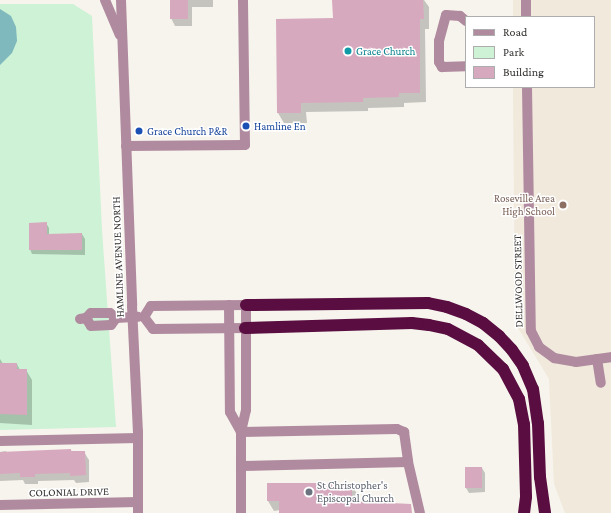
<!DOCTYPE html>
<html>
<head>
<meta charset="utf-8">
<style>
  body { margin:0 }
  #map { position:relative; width:611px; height:513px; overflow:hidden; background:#f7f4ed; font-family:"Crimson Pro",serif }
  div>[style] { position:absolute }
  .built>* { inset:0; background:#f0e9dc }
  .green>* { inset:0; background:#cdf2d5 }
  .water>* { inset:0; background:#7fb8bd }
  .shadow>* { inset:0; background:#0003 }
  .building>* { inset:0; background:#d7a9be; transform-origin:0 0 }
  .minor>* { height:10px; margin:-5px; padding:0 5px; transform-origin:5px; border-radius:5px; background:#b08a9f }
  .highway>* { height:12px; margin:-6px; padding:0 6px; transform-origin:6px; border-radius:6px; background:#590d40 }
  .dots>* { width:11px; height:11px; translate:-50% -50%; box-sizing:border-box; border:2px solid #fff; border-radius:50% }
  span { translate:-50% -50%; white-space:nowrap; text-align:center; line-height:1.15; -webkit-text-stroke:3px #fff; paint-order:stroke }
  .culture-label { font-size:11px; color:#0d838f }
  .left { translate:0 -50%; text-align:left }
  .transit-label { font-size:11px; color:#164399 }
  .education-label { font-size:11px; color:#785e54 }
  .right { translate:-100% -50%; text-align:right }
  .street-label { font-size:11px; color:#353331 }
  .worship-label { font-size:11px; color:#5b616d }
  .legend { position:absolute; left:465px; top:16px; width:130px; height:72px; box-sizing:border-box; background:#fff; border:1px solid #aeadad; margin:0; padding:5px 7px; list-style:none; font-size:12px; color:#353331 }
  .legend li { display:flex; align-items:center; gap:8px; height:20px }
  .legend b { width:20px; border:1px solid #aeadad }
</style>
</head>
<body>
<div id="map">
  <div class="built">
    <i style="clip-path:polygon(513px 0,611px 0,611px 513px,565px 513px,554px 484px,549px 379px,515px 323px,513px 87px,594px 87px,594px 17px,513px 17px)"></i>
  </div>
  <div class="green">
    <i style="clip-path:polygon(0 4px,73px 4px,92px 16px,102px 230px,116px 427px,0 430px)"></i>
  </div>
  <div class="water">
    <i style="clip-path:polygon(0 9px,11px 16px,16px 27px,17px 41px,12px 53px,0 65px)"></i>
  </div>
  <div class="shadow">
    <i style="clip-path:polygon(170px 0,213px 0,213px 7px,192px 7px,192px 26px,175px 26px,171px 18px)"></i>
    <i style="clip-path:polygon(333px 0,424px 0,429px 7px,429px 29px,425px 29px,426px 102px,404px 103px,404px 107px,368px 108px,368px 111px,306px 112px,307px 123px,284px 123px,278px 113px,334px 19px)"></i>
    <i style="clip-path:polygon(46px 223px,49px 228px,49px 235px,82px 234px,85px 239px,85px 255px,32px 254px,30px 249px)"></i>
    <i style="clip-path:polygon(0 359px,3px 364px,17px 364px,20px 370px,26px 370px,32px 380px,32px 425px,0 423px)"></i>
    <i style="clip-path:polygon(71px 450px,72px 452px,84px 452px,89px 460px,89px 482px,76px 483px,74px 480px,38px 481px,38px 484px,25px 484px,23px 480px,0 481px,0 452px,6px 451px,7px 453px)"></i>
    <i style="clip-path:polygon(482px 468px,485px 473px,485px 492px,469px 493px,466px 488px)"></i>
    <i style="clip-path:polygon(351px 484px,357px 494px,357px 502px,398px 513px,280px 513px,280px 510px,274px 511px,268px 501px)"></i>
  </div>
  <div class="building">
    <i style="left:170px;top:0;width:18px;height:19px"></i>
    <i style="clip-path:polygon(332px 0,423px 0,424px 19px,420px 19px,420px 93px,399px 93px,399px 97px,363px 98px,363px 102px,301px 103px,301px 113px,277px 113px,276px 19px,333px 18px)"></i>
    <i style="clip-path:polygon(47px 222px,47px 234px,82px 233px,82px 250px,29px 250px,29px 223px)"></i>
    <i style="clip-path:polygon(0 363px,17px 363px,17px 369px,27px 369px,27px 415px,0 414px)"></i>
    <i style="clip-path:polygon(71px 449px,71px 451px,85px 451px,86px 475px,70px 476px,70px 473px,35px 474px,35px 477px,20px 477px,20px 473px,0 474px,0 452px)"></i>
    <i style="left:465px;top:467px;width:17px;height:21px"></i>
    <i style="clip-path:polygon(267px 483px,352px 483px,352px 501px,411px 504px,412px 513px,279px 513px,279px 501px,267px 501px)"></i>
  </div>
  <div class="minor">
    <i style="left:105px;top:0;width:38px;rotate:67deg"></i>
    <i style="left:121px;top:0;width:306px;rotate:87.9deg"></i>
    <i style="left:132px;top:306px;width:126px;rotate:87.3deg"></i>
    <i style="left:138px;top:432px;width:81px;rotate:90deg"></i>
    <i style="left:526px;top:0;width:17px;rotate:90deg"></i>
    <i style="left:466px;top:21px;width:8px;rotate:-140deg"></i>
    <i style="left:460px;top:16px;width:14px;rotate:-176deg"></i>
    <i style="left:446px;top:15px;width:27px;rotate:105deg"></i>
    <i style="left:439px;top:41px;width:21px;rotate:90deg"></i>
    <i style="left:439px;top:62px;width:6px;rotate:59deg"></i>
    <i style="left:442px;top:67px;width:24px;rotate:-2deg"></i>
    <i style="left:527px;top:87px;width:244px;rotate:89.1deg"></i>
    <i style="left:531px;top:331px;width:18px;rotate:63deg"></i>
    <i style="left:539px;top:347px;width:19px;rotate:36deg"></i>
    <i style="left:554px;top:358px;width:22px;rotate:10deg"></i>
    <i style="left:576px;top:362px;width:35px;rotate:-8deg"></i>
    <i style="left:126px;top:146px;width:119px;rotate:-0.5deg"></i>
    <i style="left:245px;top:145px;width:145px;rotate:-90.8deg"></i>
    <i style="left:229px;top:305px;width:107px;rotate:89.5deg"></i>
    <i style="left:230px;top:412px;width:23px;rotate:61deg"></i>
    <i style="left:144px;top:317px;width:13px;rotate:-58deg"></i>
    <i style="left:151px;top:306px;width:95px;rotate:-0.6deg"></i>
    <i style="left:246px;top:305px;width:105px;rotate:90deg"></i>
    <i style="left:246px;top:410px;width:23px;rotate:103deg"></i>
    <i style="left:241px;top:432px;width:81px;rotate:90deg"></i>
    <i style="left:144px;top:317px;width:15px;rotate:53deg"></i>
    <i style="left:153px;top:329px;width:92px;rotate:-0.6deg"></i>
    <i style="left:86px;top:318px;width:9px;rotate:58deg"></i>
    <i style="left:91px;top:326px;width:20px;rotate:-3deg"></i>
    <i style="left:111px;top:325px;width:9px;rotate:-54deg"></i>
    <i style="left:80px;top:319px;width:6px;rotate:-9deg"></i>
    <i style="left:86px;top:318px;width:7px;rotate:-45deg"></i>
    <i style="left:91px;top:313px;width:19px"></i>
    <i style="left:110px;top:313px;width:8px;rotate:40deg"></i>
    <i style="left:116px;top:318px;width:22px;rotate:-3deg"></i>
    <i style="left:597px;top:359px;width:24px;rotate:81deg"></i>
    <i style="left:241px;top:432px;width:156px;rotate:-1.1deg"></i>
    <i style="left:397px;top:429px;width:8px;rotate:23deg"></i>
    <i style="left:404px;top:432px;width:30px;rotate:82deg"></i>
    <i style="left:408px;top:462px;width:167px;rotate:178.6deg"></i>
    <i style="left:0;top:441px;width:138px;rotate:-1.2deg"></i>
    <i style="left:408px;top:462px;width:52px;rotate:76.8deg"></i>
    <i style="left:0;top:505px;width:138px;rotate:-1.2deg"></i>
  </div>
  <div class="highway">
    <i style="left:246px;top:305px;width:182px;rotate:-0.6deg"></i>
    <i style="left:428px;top:303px;width:19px;rotate:12deg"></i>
    <i style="left:447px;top:307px;width:20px;rotate:20deg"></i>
    <i style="left:466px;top:314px;width:19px;rotate:28deg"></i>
    <i style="left:483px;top:323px;width:21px;rotate:39deg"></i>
    <i style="left:499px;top:336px;width:19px;rotate:47deg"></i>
    <i style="left:512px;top:350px;width:19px;rotate:55deg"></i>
    <i style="left:523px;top:366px;width:25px;rotate:67deg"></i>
    <i style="left:533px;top:389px;width:34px;rotate:82deg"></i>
    <i style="left:538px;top:423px;width:54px;rotate:87.9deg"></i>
    <i style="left:540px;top:477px;width:36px;rotate:82deg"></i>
    <i style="left:245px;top:328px;width:167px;rotate:-1.7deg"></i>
    <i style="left:412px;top:323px;width:17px;rotate:7deg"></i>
    <i style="left:429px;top:325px;width:19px;rotate:12deg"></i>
    <i style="left:448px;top:329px;width:34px;rotate:28deg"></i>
    <i style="left:478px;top:345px;width:35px;rotate:44deg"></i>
    <i style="left:503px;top:369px;width:34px;rotate:62deg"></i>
    <i style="left:519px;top:399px;width:25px;rotate:79deg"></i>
    <i style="left:524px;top:424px;width:73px;rotate:88.4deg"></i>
    <i style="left:526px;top:497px;width:16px;rotate:97deg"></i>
  </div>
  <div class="dots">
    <i style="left:348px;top:51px;background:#0f9aa8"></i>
    <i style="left:246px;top:126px;background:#1a4fb4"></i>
    <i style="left:139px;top:131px;background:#1a4fb4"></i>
    <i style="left:563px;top:205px;background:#8d6e63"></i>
    <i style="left:309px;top:492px;background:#6b7280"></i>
  </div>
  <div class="culture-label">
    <span class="left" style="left:356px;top:51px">Grace Church</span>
  </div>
  <div class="transit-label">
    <span class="left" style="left:254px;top:126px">Hamline En</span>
    <span class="left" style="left:147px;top:131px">Grace Church P&amp;R</span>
  </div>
  <div class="education-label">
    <span class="right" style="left:555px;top:205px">Roseville Area<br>High School</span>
  </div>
  <div class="street-label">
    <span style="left:118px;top:257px;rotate:-92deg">HAMLINE AVENUE NORTH</span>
    <span style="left:518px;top:281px;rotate:-91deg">DELLWOOD STREET</span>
    <span style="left:69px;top:492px;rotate:-1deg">COLONIAL DRIVE</span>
  </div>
  <div class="worship-label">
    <span class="left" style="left:317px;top:492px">St Christopher's<br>Episcopal Church</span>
  </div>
  <ul class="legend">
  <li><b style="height:5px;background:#b08a9f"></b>Road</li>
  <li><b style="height:11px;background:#cdf2d5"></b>Park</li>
  <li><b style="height:11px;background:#d7a9be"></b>Building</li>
  </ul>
</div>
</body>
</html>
